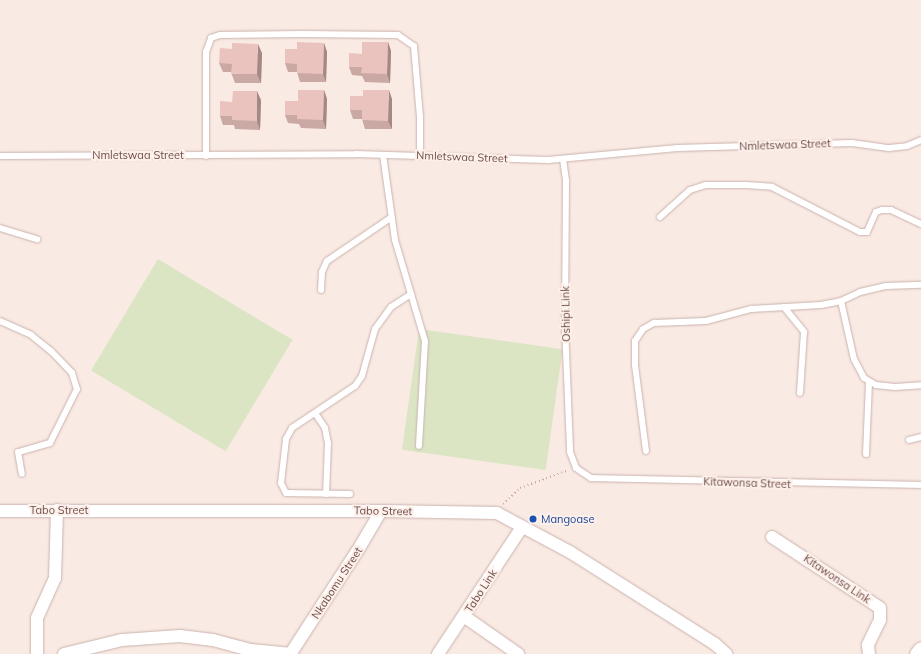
<!DOCTYPE html>
<html>
<head>
<meta charset="utf-8">
<style>
  body { margin:0 }
  #map { position:relative; width:921px; height:654px; overflow:hidden; background:#f9eae3; font-family:Mulish,sans-serif }
  div>[style] { position:absolute }
  .green>* { inset:0; background:#dbe5c4; transform-origin:0 0 }
  .path>* { height:2px; margin-top:-1px; transform-origin:0; background:repeating-linear-gradient(90deg,#d0a6a2 0 1px,transparent 0 4px) }
  .roads { filter:drop-shadow(0 0 1px #cbb2ae) drop-shadow(0 0 1px #cbb2ae) }
  .service>* { height:6px; margin:-3px; padding:0 3px; transform-origin:3px; border-radius:3px; background:#fff }
  .minor>* { height:12px; margin:-6px; padding:0 6px; transform-origin:6px; border-radius:6px; background:#fff }
  .tertiary>* { height:15px; margin:-7.5px; padding:0 7.5px; transform-origin:7.5px; border-radius:7.5px; background:#fff }
  .wall>* { inset:0; background:#caa8a3 }
  .shaded-wall>* { inset:0; background:#a48885 }
  .building>* { inset:0; background:#ebc3be }
  .dots>* { width:11px; height:11px; translate:-50% -50%; box-sizing:border-box; border:2px solid #fdefe9; border-radius:50% }
  span { translate:-50% -50%; white-space:nowrap; text-align:center; line-height:1.15; -webkit-text-stroke:4px #fdefe9; paint-order:stroke }
  .street-label { font-size:11px; color:#6e4e4c }
  .transit-label { font-size:11px; color:#164399 }
  .left { translate:0 -50%; text-align:left }
</style>
</head>
<body>
<div id="map">
  <div class="green">
    <i style="left:158px;top:259px;width:157px;height:130px;rotate:31deg"></i>
    <i style="left:419px;top:329px;width:145px;height:122px;rotate:8deg"></i>
  </div>
  <div class="path">
    <i style="left:503px;top:504px;width:23px;rotate:-43deg"></i>
    <i style="left:520px;top:488px;width:52px;rotate:-20.2deg"></i>
  </div>
  <div class="roads">
    <div class="service">
      <i style="left:383px;top:155px;width:86px;rotate:82deg"></i>
      <i style="left:395px;top:240px;width:105px;rotate:73.5deg"></i>
      <i style="left:425px;top:341px;width:105px;rotate:93.3deg"></i>
      <i style="left:0;top:156px;width:356px;rotate:-0.3deg"></i>
      <i style="left:356px;top:154px;width:192px;rotate:1.8deg"></i>
      <i style="left:548px;top:160px;width:130px;rotate:-5.3deg"></i>
      <i style="left:677px;top:148px;width:175px;rotate:-1.6deg"></i>
      <i style="left:852px;top:143px;width:37px;rotate:8deg"></i>
      <i style="left:889px;top:148px;width:18px;rotate:-6deg"></i>
      <i style="left:907px;top:146px;width:15px;rotate:-23deg"></i>
      <i style="left:206px;top:156px;width:104px;rotate:-90deg"></i>
      <i style="left:206px;top:52px;width:15px;rotate:-70deg"></i>
      <i style="left:211px;top:38px;width:9px;rotate:-18deg"></i>
      <i style="left:220px;top:35px;width:82px;rotate:-0.7deg"></i>
      <i style="left:302px;top:34px;width:96px;rotate:0.6deg"></i>
      <i style="left:398px;top:35px;width:19px;rotate:35deg"></i>
      <i style="left:414px;top:46px;width:71px;rotate:85.2deg"></i>
      <i style="left:420px;top:117px;width:39px;rotate:90deg"></i>
      <i style="left:563px;top:159px;width:22px;rotate:82deg"></i>
      <i style="left:566px;top:181px;width:144px;rotate:90.4deg"></i>
      <i style="left:565px;top:325px;width:127px;rotate:87.7deg"></i>
      <i style="left:570px;top:452px;width:17px;rotate:69deg"></i>
      <i style="left:576px;top:468px;width:18px;rotate:34deg"></i>
      <i style="left:591px;top:478px;width:330px;rotate:1.2deg"></i>
      <i style="left:660px;top:217px;width:40px;rotate:-42deg"></i>
      <i style="left:690px;top:190px;width:16px;rotate:-18deg"></i>
      <i style="left:705px;top:185px;width:41px"></i>
      <i style="left:746px;top:185px;width:26px;rotate:4deg"></i>
      <i style="left:772px;top:187px;width:99px;rotate:27.1deg"></i>
      <i style="left:860px;top:232px;width:7px"></i>
      <i style="left:867px;top:232px;width:22px;rotate:-66deg"></i>
      <i style="left:876px;top:212px;width:6px;rotate:-18deg"></i>
      <i style="left:882px;top:210px;width:9px"></i>
      <i style="left:891px;top:210px;width:33px;rotate:25deg"></i>
      <i style="left:0;top:228px;width:39px;rotate:17deg"></i>
      <i style="left:321px;top:290px;width:18px;rotate:-87deg"></i>
      <i style="left:322px;top:272px;width:12px;rotate:-66deg"></i>
      <i style="left:327px;top:261px;width:78px;rotate:-34.1deg"></i>
      <i style="left:841px;top:301px;width:59px;rotate:77.4deg"></i>
      <i style="left:854px;top:359px;width:21px;rotate:62deg"></i>
      <i style="left:864px;top:378px;width:14px;rotate:30deg"></i>
      <i style="left:876px;top:385px;width:19px;rotate:6deg"></i>
      <i style="left:895px;top:387px;width:26px;rotate:-4deg"></i>
      <i style="left:784px;top:307px;width:32px;rotate:51deg"></i>
      <i style="left:804px;top:332px;width:61px;rotate:93.8deg"></i>
      <i style="left:0;top:321px;width:34px;rotate:24deg"></i>
      <i style="left:31px;top:335px;width:26px;rotate:39deg"></i>
      <i style="left:51px;top:351px;width:30px;rotate:46deg"></i>
      <i style="left:72px;top:373px;width:17px;rotate:73deg"></i>
      <i style="left:77px;top:389px;width:60px;rotate:116.6deg"></i>
      <i style="left:50px;top:443px;width:33px;rotate:164deg"></i>
      <i style="left:18px;top:452px;width:22px;rotate:80deg"></i>
      <i style="left:315px;top:413px;width:18px;rotate:56deg"></i>
      <i style="left:325px;top:428px;width:15px;rotate:79deg"></i>
      <i style="left:328px;top:443px;width:51px;rotate:92.2deg"></i>
      <i style="left:909px;top:440px;width:12px;rotate:-14deg"></i>
      <i style="left:646px;top:451px;width:87px;rotate:-97.3deg"></i>
      <i style="left:635px;top:365px;width:24px;rotate:-90deg"></i>
      <i style="left:635px;top:341px;width:14px;rotate:-56deg"></i>
      <i style="left:643px;top:329px;width:13px;rotate:-29deg"></i>
      <i style="left:654px;top:323px;width:52px;rotate:-2.2deg"></i>
      <i style="left:706px;top:321px;width:47px;rotate:-14.9deg"></i>
      <i style="left:751px;top:309px;width:70px;rotate:-3.3deg"></i>
      <i style="left:821px;top:305px;width:20px;rotate:-11deg"></i>
      <i style="left:841px;top:301px;width:21px;rotate:-25deg"></i>
      <i style="left:860px;top:292px;width:27px;rotate:-13deg"></i>
      <i style="left:886px;top:286px;width:35px;rotate:-2deg"></i>
      <i style="left:866px;top:454px;width:71px;rotate:-87.6deg"></i>
      <i style="left:350px;top:494px;width:64px;rotate:-179.1deg"></i>
      <i style="left:286px;top:493px;width:11px;rotate:-117deg"></i>
      <i style="left:281px;top:483px;width:44px;rotate:-83.5deg"></i>
      <i style="left:286px;top:439px;width:13px;rotate:-61deg"></i>
      <i style="left:292px;top:428px;width:76px;rotate:-33.7deg"></i>
      <i style="left:355px;top:386px;width:12px;rotate:-55deg"></i>
      <i style="left:362px;top:376px;width:49px;rotate:-74.5deg"></i>
      <i style="left:375px;top:329px;width:27px;rotate:-54deg"></i>
      <i style="left:391px;top:307px;width:24px;rotate:-33deg"></i>
    </div>
    <div class="minor">
      <i style="left:0;top:511px;width:381px"></i>
      <i style="left:381px;top:511px;width:116px;rotate:1deg"></i>
      <i style="left:497px;top:513px;width:83px;rotate:28.1deg"></i>
      <i style="left:570px;top:552px;width:172px;rotate:32.4deg"></i>
      <i style="left:715px;top:644px;width:15px;rotate:42deg"></i>
      <i style="left:772px;top:537px;width:129px;rotate:33.3deg"></i>
      <i style="left:880px;top:608px;width:12px;rotate:90deg"></i>
      <i style="left:880px;top:620px;width:28px;rotate:116deg"></i>
      <i style="left:868px;top:645px;width:9px;rotate:84deg"></i>
      <i style="left:465px;top:617px;width:65px;rotate:34.9deg"></i>
      <i style="left:291px;top:653px;width:123px;rotate:-57deg"></i>
      <i style="left:358px;top:550px;width:45px;rotate:-59.5deg"></i>
      <i style="left:37px;top:654px;width:36px;rotate:-90deg"></i>
      <i style="left:37px;top:618px;width:44px;rotate:-65.8deg"></i>
      <i style="left:55px;top:578px;width:68px;rotate:-88.3deg"></i>
      <i style="left:64px;top:654px;width:60px;rotate:-13.6deg"></i>
      <i style="left:122px;top:640px;width:58px;rotate:-3.9deg"></i>
      <i style="left:180px;top:636px;width:33px;rotate:7deg"></i>
      <i style="left:213px;top:640px;width:39px;rotate:15deg"></i>
      <i style="left:251px;top:650px;width:41px;rotate:5.6deg"></i>
      <i style="left:438px;top:654px;width:152px;rotate:-56.5deg"></i>
    </div>
    <div class="tertiary">
      <i style="left:917px;top:654px;width:6px;rotate:-51deg"></i>
    </div>
  </div>
  <div class="wall">
    <i style="clip-path:polygon(388px 42px,391px 51px,390px 83px,365px 82px,362px 76px,352px 75px,349px 67px,362px 54px)"></i>
    <i style="clip-path:polygon(324px 43px,327px 52px,326px 82px,300px 82px,297px 72px,288px 72px,285px 63px,297px 49px)"></i>
    <i style="clip-path:polygon(262px 53px,261px 83px,235px 83px,231px 72px,223px 72px,219px 63px)"></i>
    <i style="clip-path:polygon(324px 90px,327px 99px,326px 129px,301px 128px,299px 124px,288px 123px,285px 115px,298px 101px)"></i>
    <i style="clip-path:polygon(392px 99px,392px 129px,365px 129px,362px 119px,353px 119px,350px 110px)"></i>
    <i style="clip-path:polygon(261px 100px,260px 130px,235px 129px,234px 125px,223px 125px,220px 116px,232px 102px)"></i>
  </div>
  <div class="shaded-wall">
    <i style="clip-path:polygon(388px 42px,391px 51px,390px 83px,387px 74px)"></i>
    <i style="clip-path:polygon(324px 43px,327px 52px,326px 82px,323px 74px)"></i>
    <i style="clip-path:polygon(258px 44px,262px 53px,261px 83px,257px 74px)"></i>
    <i style="clip-path:polygon(324px 90px,327px 99px,326px 129px,323px 120px)"></i>
    <i style="clip-path:polygon(389px 90px,392px 99px,392px 129px,388px 121px)"></i>
    <i style="clip-path:polygon(257px 91px,261px 100px,260px 130px,257px 121px)"></i>
  </div>
  <div class="building">
    <i style="clip-path:polygon(297px 42px,324px 43px,323px 74px,297px 73px,297px 64px,285px 63px,285px 49px,297px 49px)"></i>
    <i style="clip-path:polygon(362px 42px,388px 42px,387px 74px,361px 73px,362px 67px,349px 67px,349px 53px,362px 54px)"></i>
    <i style="clip-path:polygon(232px 43px,258px 44px,257px 74px,231px 74px,232px 64px,219px 63px,220px 48px,232px 49px)"></i>
    <i style="clip-path:polygon(298px 90px,324px 90px,323px 120px,297px 119px,297px 115px,285px 115px,285px 101px,298px 101px)"></i>
    <i style="clip-path:polygon(363px 90px,389px 90px,388px 121px,362px 120px,362px 110px,350px 110px,350px 96px,363px 96px)"></i>
    <i style="clip-path:polygon(233px 91px,257px 91px,257px 121px,232px 120px,232px 116px,220px 116px,220px 101px,232px 102px)"></i>
  </div>
  <div class="dots">
    <i style="left:533px;top:519px;background:#1a4fb4"></i>
  </div>
  <div class="street-label">
    <span style="left:785px;top:145px;rotate:-2deg">Nmletswaa Street</span>
    <span style="left:138px;top:155px">Nmletswaa Street</span>
    <span style="left:462px;top:157px;rotate:2deg">Nmletswaa Street</span>
    <span style="left:566px;top:314px;rotate:-91deg">Oshipi Link</span>
    <span style="left:747px;top:483px;rotate:2deg">Kitawonsa Street</span>
    <span style="left:59px;top:510px">Tabo Street</span>
    <span style="left:383px;top:511px;rotate:1deg">Tabo Street</span>
    <span style="left:837px;top:579px;rotate:34deg">Kitawonsa Link</span>
    <span style="left:337px;top:583px;rotate:-57deg">Nkabomu Street</span>
    <span style="left:481px;top:591px;rotate:-57deg">Tabo Link</span>
  </div>
  <div class="transit-label">
    <span class="left" style="left:541px;top:519px">Mangoase</span>
  </div>
</div>
</body>
</html>
